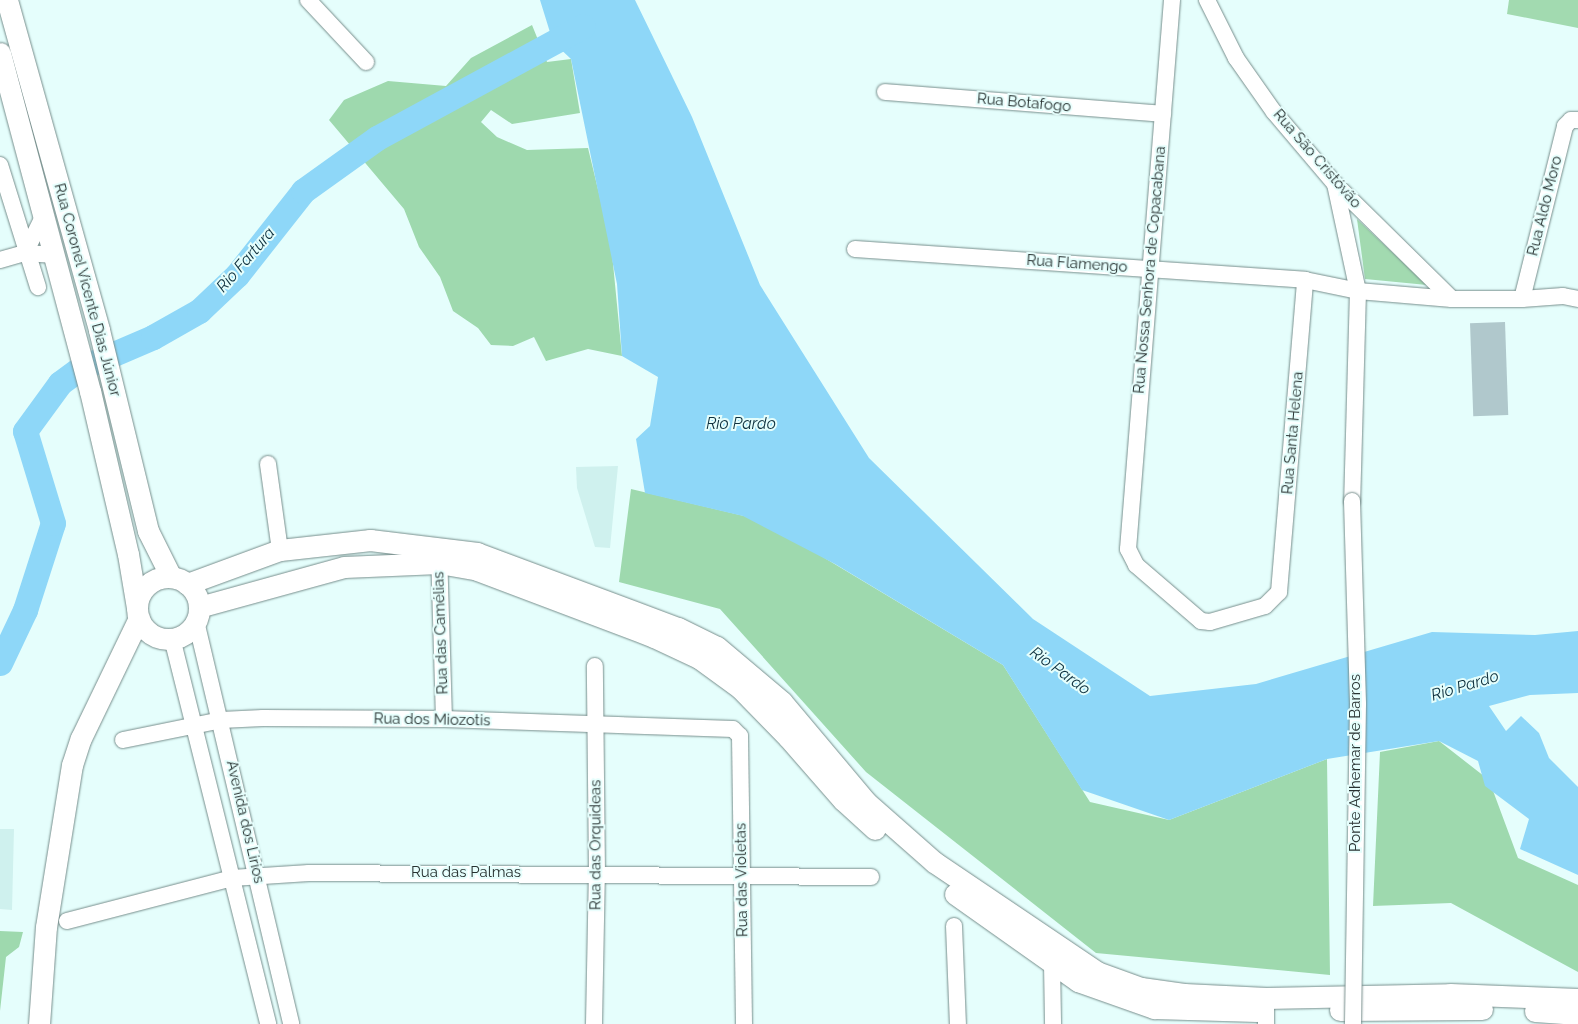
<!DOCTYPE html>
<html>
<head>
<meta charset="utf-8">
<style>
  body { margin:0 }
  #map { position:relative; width:1578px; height:1024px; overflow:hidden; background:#e5fefc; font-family:Raleway,sans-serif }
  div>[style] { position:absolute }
  .built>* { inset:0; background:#cff1ee }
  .green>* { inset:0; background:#a2dab0 }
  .forest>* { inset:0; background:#9ed9ae }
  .water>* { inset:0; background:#8ed7f8 }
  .river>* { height:25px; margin:-12.5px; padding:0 12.5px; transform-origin:12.5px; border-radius:12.5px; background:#8ed7f8 }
  .building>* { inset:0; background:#b0c8cc; transform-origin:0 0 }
  .roads { filter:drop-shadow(0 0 1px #778e8c) drop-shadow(0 0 1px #778e8c) }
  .minor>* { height:16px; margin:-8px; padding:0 8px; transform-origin:8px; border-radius:8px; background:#fff }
  .major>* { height:21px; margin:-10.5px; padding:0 10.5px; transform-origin:10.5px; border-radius:10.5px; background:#fff }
  .major>.ring { margin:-10.5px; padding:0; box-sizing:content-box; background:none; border:21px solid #fff; border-radius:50% }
  .bridges { filter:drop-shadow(0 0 1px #778e8c) drop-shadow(0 0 1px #778e8c) }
  .minor-bridge>* { height:16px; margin:-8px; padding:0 8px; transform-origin:8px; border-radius:8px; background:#fff }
  span { translate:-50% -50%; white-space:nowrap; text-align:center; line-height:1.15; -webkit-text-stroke:4px #e5fefc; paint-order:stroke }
  .street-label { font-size:15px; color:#283231 }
  .water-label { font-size:16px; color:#0e303e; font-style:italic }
</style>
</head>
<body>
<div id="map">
  <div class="built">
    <i style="clip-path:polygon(618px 466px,610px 548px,595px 547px,577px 488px,576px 467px)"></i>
    <i style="clip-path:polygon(0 829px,14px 829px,12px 910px,0 909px)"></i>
  </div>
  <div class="green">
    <i style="clip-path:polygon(1509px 0,1578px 0,1578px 28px,1507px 14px)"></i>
    <i style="clip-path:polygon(1357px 219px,1427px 285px,1365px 279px)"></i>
  </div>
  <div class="forest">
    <i style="clip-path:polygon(532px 25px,547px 62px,571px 59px,580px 113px,512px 124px,491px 110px,481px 122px,497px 137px,527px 150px,588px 148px,611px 243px,622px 356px,588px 349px,546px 361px,534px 337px,513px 346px,491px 345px,478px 328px,453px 311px,440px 277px,419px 247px,404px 209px,329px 120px,344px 100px,388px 81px,446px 86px,471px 58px)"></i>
    <i style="clip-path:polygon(631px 489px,761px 520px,1003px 665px,1090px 802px,1169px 820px,1327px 759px,1330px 975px,1096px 953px,866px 772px,720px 609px,619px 582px)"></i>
    <i style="clip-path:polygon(1439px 741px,1489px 780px,1518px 858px,1578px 885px,1578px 972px,1451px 903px,1373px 906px,1380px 752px)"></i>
    <i style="clip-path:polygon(0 931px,23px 932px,19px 947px,6px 957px,0 1011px)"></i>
  </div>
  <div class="water">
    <i style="clip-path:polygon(540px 0,635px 0,692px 117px,760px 285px,869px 458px,1033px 619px,1150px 696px,1256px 684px,1432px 632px,1535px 635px,1578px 631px,1578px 693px,1530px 695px,1489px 706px,1506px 731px,1521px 716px,1539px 733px,1549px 758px,1578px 787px,1578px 875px,1520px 849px,1529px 819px,1485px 786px,1478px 761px,1439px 741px,1327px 759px,1169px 820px,1082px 790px,1003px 665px,835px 564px,743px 516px,645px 493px,636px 439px,650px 426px,658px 377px,622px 356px,617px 284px,571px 59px,553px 42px)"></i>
  </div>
  <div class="river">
    <i style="left:0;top:663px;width:59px;rotate:-64.7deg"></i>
    <i style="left:25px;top:610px;width:91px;rotate:-72.2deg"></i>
    <i style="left:53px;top:523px;width:96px;rotate:-106.9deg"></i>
    <i style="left:25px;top:431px;width:59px;rotate:-53.9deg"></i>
    <i style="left:60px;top:383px;width:26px;rotate:-36deg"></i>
    <i style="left:81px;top:368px;width:78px;rotate:-23.3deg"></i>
    <i style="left:153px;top:337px;width:53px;rotate:-29.5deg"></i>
    <i style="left:199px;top:311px;width:52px;rotate:-43.5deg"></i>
    <i style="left:237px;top:275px;width:107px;rotate:-51.8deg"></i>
    <i style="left:303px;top:191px;width:91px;rotate:-35.6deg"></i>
    <i style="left:377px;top:138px;width:234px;rotate:-28.5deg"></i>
  </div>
  <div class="building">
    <i style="left:1505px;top:322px;width:93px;height:35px;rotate:88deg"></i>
  </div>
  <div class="roads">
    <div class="minor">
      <i style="left:308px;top:0;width:85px;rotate:46.9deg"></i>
      <i style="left:1172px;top:0;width:551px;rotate:94.58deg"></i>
      <i style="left:1128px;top:549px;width:18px;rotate:63deg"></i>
      <i style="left:1136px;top:565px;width:86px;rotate:40.7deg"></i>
      <i style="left:1201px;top:621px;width:9px;rotate:6deg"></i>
      <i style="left:1210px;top:622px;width:57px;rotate:-16.2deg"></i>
      <i style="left:1265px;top:606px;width:20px;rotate:-45deg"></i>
      <i style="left:1279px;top:592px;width:313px;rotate:-85.2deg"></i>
      <i style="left:1207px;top:0;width:65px;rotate:63.4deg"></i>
      <i style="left:1236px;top:58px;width:66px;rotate:54.9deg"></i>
      <i style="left:1274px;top:112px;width:94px;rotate:49.7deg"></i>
      <i style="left:1335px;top:184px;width:164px;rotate:44.5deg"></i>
      <i style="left:885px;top:92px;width:279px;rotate:4.5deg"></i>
      <i style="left:0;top:165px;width:128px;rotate:72.7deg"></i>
      <i style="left:1335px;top:184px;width:109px;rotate:77.9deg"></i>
      <i style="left:1358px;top:291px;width:210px;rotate:91.6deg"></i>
      <i style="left:855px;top:249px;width:451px;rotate:3.9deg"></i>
      <i style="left:1305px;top:280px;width:54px;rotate:11.7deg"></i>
      <i style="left:1358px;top:291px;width:94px;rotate:4.9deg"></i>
      <i style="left:1452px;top:299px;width:70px"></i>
      <i style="left:1522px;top:299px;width:41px;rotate:-4.2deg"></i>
      <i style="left:1563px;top:296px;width:15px;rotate:11deg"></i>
      <i style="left:25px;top:253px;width:42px;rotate:-63.4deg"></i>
      <i style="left:0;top:260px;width:26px;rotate:-16deg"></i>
      <i style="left:25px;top:253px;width:30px;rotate:4deg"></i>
      <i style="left:1522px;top:299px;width:178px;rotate:-76deg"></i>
      <i style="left:1565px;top:126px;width:8px;rotate:-45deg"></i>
      <i style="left:1571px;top:120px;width:7px"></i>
      <i style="left:268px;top:464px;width:87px;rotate:82.1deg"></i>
      <i style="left:439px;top:551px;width:168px;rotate:88.3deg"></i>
      <i style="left:196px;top:621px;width:414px;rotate:76.7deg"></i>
      <i style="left:172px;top:638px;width:398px;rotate:76deg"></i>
      <i style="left:123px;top:740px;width:100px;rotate:-11.5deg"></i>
      <i style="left:221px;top:720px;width:42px;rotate:-2.7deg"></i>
      <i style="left:263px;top:718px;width:181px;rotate:0.3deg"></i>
      <i style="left:444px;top:719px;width:289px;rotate:2deg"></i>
      <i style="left:733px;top:729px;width:10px;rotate:45deg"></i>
      <i style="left:740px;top:736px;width:288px;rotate:89.2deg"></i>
      <i style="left:67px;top:921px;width:171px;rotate:-14.6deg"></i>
      <i style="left:232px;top:878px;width:77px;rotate:-3.7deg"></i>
      <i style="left:309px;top:873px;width:562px;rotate:0.41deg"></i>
      <i style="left:954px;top:926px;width:98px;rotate:87.7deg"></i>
      <i style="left:1052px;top:964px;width:60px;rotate:89deg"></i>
      <i style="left:1266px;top:998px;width:26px;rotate:90deg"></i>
      <i style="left:594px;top:1024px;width:150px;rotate:-88.9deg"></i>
      <i style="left:597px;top:874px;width:208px;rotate:-90.6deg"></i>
    </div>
    <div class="major">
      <i style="left:7px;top:0;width:343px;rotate:74.4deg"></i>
      <i style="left:99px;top:330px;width:207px;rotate:76.3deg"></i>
      <i style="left:148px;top:531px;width:51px;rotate:63.4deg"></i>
      <i style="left:0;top:53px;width:350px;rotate:75.1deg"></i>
      <i style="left:90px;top:391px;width:167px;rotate:76.9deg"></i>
      <i style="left:128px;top:554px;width:55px;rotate:80.5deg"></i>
      <i class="ring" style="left:137px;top:577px;width:41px;height:41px"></i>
      <i style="left:187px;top:584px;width:99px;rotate:-20.1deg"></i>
      <i style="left:280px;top:550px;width:91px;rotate:-6.3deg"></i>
      <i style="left:370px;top:540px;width:108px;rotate:6.9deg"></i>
      <i style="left:477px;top:553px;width:215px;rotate:20.5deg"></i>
      <i style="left:678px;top:628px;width:43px;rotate:26deg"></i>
      <i style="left:717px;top:647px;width:85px;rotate:40.2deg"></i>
      <i style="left:782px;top:702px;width:131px;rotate:50deg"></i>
      <i style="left:866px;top:802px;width:91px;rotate:41.4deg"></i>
      <i style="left:934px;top:862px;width:197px;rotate:34deg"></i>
      <i style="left:1097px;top:972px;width:47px;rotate:20deg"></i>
      <i style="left:1141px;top:988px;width:43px;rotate:7.9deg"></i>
      <i style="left:1184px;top:994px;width:82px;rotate:2.8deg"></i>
      <i style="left:1266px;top:998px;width:184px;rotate:-1.2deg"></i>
      <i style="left:1450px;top:994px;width:128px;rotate:2.2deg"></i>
      <i style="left:199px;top:607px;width:150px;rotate:-15.4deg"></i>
      <i style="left:344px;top:567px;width:95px;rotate:-2.4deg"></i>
      <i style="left:439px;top:563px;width:39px;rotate:10deg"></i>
      <i style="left:477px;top:570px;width:189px;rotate:20.7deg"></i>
      <i style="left:654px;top:637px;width:50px;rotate:25deg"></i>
      <i style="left:699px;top:658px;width:51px;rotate:36.2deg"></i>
      <i style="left:740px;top:688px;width:69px;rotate:45.6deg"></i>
      <i style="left:788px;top:737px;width:84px;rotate:48.9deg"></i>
      <i style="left:843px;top:800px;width:43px;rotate:42.2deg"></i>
      <i style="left:955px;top:894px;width:151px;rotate:35.3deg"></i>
      <i style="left:1078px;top:981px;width:81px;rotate:19.6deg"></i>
      <i style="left:1154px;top:1008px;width:103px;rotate:1.7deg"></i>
      <i style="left:1340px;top:1010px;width:142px;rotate:-0.4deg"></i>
      <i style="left:1535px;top:1011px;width:43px;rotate:4deg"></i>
      <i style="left:39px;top:1024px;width:97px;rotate:-85.9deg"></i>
      <i style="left:46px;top:927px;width:164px;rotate:-80.9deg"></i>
      <i style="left:72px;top:765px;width:28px;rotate:-72deg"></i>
      <i style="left:81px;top:738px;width:133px;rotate:-64.2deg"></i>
    </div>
  </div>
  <div class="bridges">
    <div class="minor-bridge">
      <i style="left:1352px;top:501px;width:203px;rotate:88.3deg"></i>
      <i style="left:1358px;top:704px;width:320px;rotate:90.9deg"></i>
    </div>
  </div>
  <div class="street-label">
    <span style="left:1024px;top:103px;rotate:5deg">Rua Botafogo</span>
    <span style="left:1317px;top:159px;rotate:49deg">Rua São Cristóvão</span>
    <span style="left:1545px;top:206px;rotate:-76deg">Rua Aldo Moro</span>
    <span style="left:1077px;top:264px;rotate:4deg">Rua Flamengo</span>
    <span style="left:1150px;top:270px;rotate:-85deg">Rua Nossa Senhora de Copacabana</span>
    <span style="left:87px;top:290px;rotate:75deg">Rua Coronel Vicente Dias Júnior</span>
    <span style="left:1293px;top:433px;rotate:-85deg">Rua Santa Helena</span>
    <span style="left:441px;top:633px;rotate:-92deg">Rua das Camélias</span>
    <span style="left:432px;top:720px;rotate:1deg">Rua dos Miozotis</span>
    <span style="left:1356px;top:763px;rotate:-90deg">Ponte Adhemar de Barros</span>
    <span style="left:245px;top:822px;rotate:77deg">Avenida dos Lirios</span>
    <span style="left:596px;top:845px;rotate:-90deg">Rua das Orquideas</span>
    <span style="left:466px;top:873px">Rua das Palmas</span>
    <span style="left:742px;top:880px;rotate:-91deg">Rua das Violetas</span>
  </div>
  <div class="water-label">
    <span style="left:246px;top:260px;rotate:-49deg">Rio Fartura</span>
    <span style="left:741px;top:424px">Rio Pardo</span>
    <span style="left:1060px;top:671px;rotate:36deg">Rio Pardo</span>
    <span style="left:1465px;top:686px;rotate:-17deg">Rio Pardo</span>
  </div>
</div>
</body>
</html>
